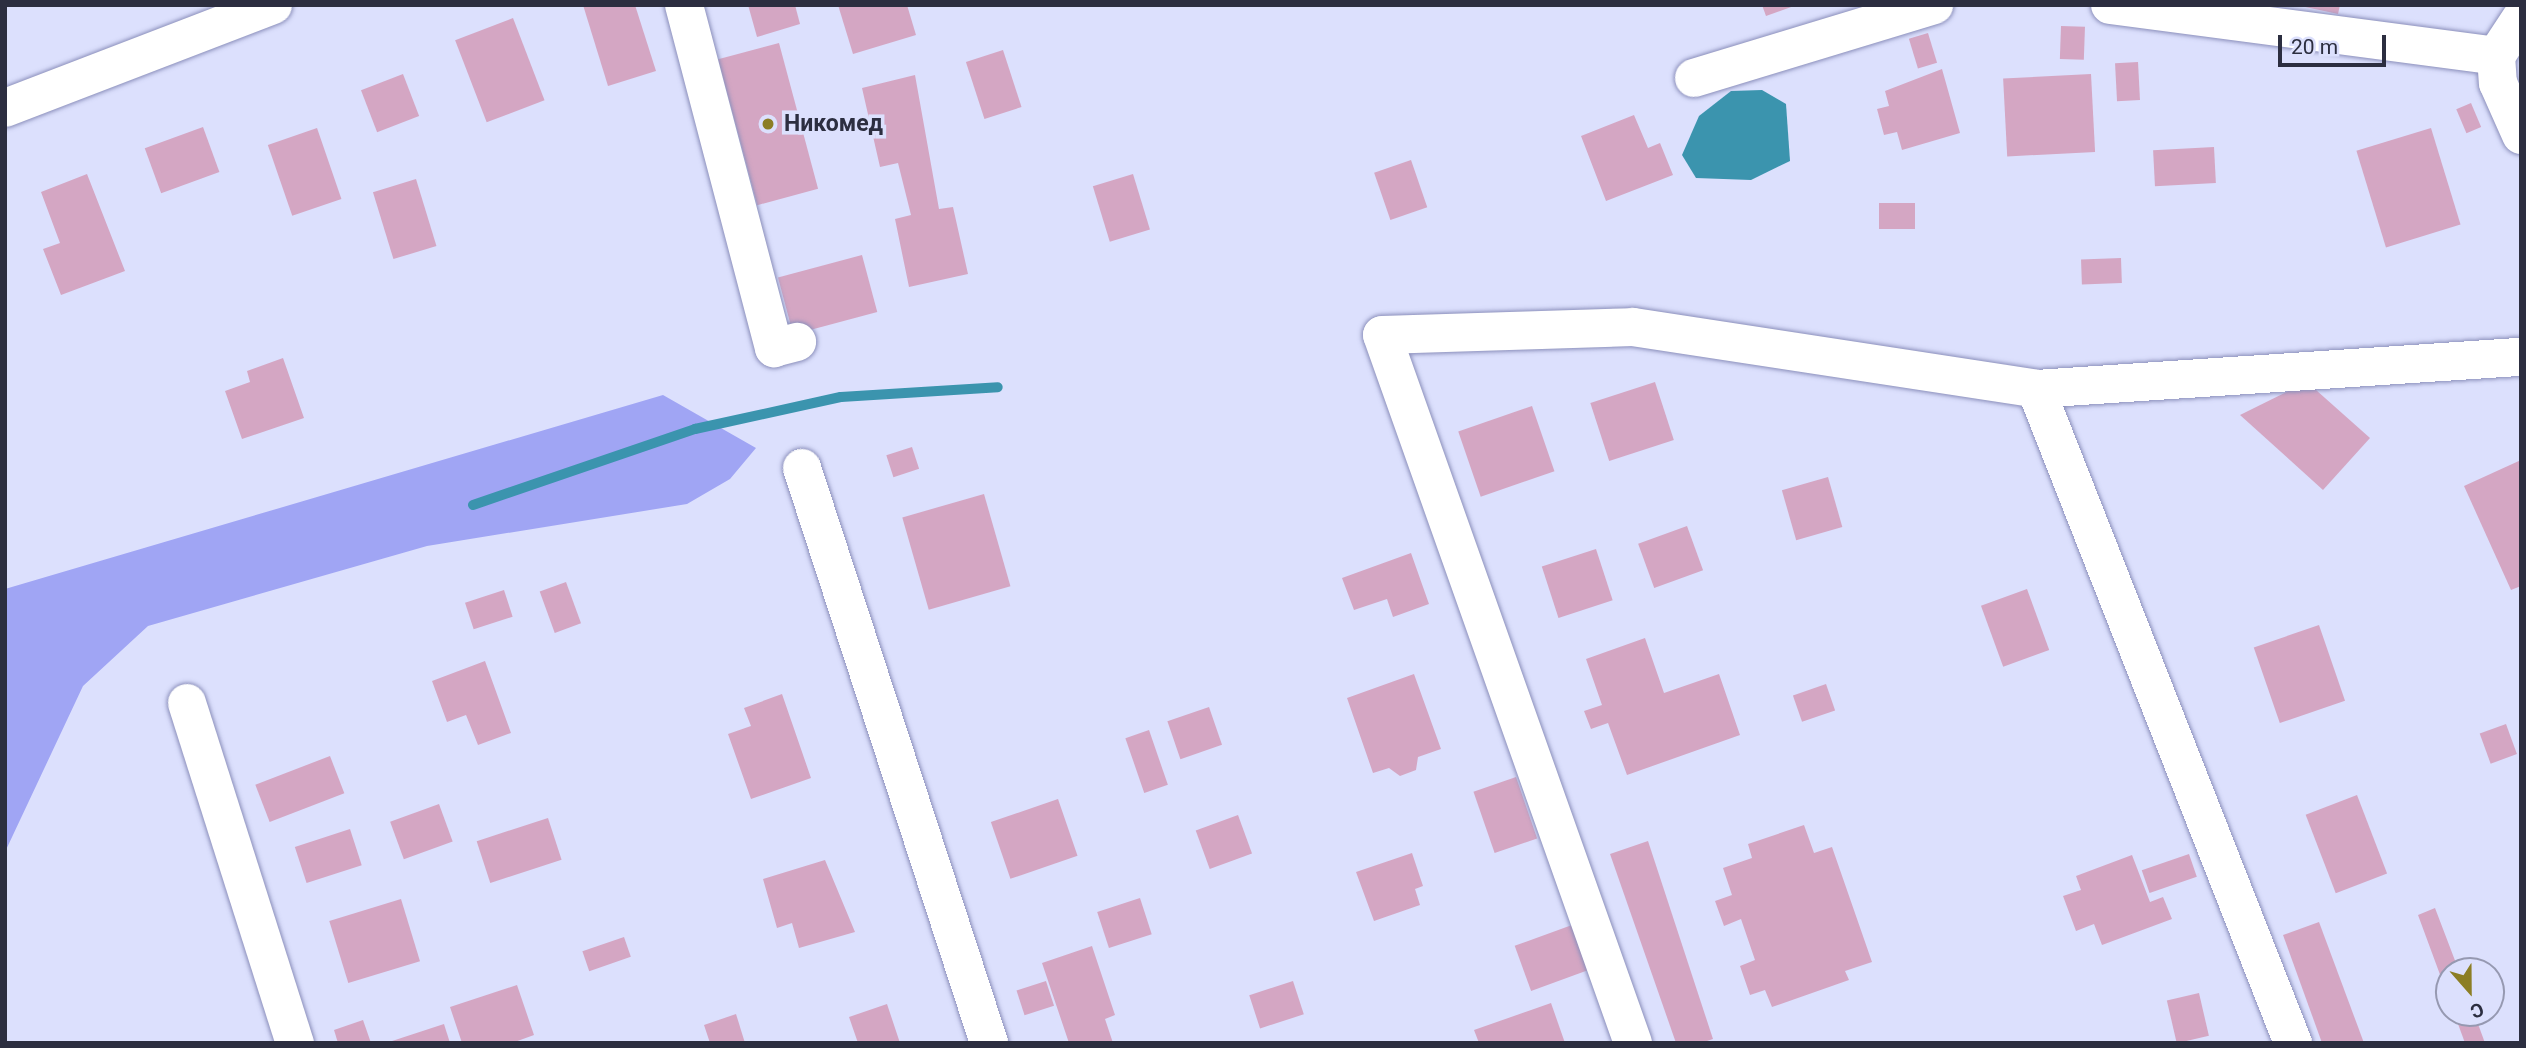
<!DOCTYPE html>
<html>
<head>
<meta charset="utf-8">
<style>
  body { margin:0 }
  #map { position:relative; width:2526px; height:1048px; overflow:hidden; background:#dce0fd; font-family:Roboto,sans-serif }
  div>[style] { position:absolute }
  .forest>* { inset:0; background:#a0a5f4 }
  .water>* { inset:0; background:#3b94ae }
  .stream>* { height:10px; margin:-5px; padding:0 5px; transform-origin:5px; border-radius:5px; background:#3b94ae }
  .building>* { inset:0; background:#d4a6c3; transform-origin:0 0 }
  .roads { filter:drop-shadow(0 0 2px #8b8fbb) drop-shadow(0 0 2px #8b8fbb) }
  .minor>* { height:38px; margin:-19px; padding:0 19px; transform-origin:19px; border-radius:19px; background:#fff }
  .major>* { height:38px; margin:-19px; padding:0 19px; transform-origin:19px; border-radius:19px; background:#fff }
  .dots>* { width:19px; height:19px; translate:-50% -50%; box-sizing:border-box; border:4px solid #dce0fd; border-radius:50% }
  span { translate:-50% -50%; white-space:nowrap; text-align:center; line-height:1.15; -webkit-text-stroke:7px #dce0fd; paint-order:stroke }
  .poi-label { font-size:23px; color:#2c2e40; font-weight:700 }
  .left { translate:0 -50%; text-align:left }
  .frame { position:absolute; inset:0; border:7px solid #2c2e40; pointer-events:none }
  .north { position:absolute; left:2435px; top:957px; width:70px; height:70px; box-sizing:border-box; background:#dce0fd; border:2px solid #9699b1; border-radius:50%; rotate:159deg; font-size:19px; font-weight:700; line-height:28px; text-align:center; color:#2c2e40 }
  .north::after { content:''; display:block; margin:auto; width:24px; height:32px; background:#8c7e25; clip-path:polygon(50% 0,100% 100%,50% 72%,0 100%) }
  .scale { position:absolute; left:2278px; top:35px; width:108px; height:32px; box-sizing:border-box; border:4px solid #2c2e40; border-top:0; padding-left:9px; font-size:21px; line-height:24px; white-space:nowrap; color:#2c2e40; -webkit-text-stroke:5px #dce0fd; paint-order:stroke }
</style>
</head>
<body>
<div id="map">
  <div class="forest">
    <i style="clip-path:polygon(663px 395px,756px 448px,730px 479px,687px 504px,427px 546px,148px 626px,83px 686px,5px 852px,5px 589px)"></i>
  </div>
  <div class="water">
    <i style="clip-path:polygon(1762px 90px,1786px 104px,1790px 161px,1751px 180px,1696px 178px,1682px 155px,1699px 116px,1731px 91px)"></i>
  </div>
  <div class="stream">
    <i style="left:473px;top:505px;width:235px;rotate:-18.9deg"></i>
    <i style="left:695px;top:429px;width:149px;rotate:-12.4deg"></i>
    <i style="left:841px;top:397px;width:157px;rotate:-3.6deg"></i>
  </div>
  <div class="building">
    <i style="clip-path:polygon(583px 5px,635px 5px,656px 71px,608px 86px)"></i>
    <i style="clip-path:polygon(748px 5px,795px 5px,800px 24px,757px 37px)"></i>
    <i style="clip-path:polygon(838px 5px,907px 5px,916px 35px,853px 54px)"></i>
    <i style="clip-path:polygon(1762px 5px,1794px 5px,1794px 6px,1766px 16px)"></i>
    <i style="clip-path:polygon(2296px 5px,2340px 5px,2338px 14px)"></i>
    <i style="left:513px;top:18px;width:88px;height:62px;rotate:69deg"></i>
    <i style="left:2061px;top:26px;width:24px;height:33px;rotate:2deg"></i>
    <i style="left:1928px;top:33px;width:31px;height:20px;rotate:73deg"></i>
    <i style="left:779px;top:43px;width:151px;height:63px;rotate:75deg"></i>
    <i style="left:1003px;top:50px;width:60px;height:39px;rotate:72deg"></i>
    <i style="left:2138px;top:62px;width:38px;height:23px;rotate:87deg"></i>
    <i style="clip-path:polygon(1942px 69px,1960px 133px,1902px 150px,1897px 132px,1884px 135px,1877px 109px,1889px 106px,1885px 91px)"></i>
    <i style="left:403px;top:74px;width:45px;height:45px;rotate:69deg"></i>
    <i style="left:2091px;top:74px;width:78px;height:88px;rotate:87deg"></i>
    <i style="clip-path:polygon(915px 75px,939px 209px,953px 207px,968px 274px,909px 287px,895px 219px,911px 215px,898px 163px,880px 167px,862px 88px)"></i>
    <i style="left:2471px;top:103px;width:26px;height:16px;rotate:67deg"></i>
    <i style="clip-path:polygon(1634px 115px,1648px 148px,1660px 143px,1673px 175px,1606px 201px,1581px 136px)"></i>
    <i style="left:203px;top:127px;width:48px;height:62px;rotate:70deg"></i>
    <i style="left:317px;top:128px;width:75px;height:52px;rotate:71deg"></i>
    <i style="left:2431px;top:128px;width:101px;height:78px;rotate:73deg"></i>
    <i style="left:2214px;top:147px;width:36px;height:61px;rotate:87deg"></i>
    <i style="left:1411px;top:160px;width:50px;height:39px;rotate:71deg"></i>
    <i style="clip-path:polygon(87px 174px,125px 271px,61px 295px,43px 249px,60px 243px,41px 192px)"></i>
    <i style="left:1133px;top:174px;width:58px;height:42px;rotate:73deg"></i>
    <i style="left:416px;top:179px;width:70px;height:45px;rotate:73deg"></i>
    <i style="left:1879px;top:203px;width:36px;height:26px"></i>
    <i style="left:862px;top:255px;width:59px;height:87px;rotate:75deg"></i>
    <i style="left:2121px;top:258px;width:25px;height:40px;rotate:88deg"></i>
    <i style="clip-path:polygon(283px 358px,304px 418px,242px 439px,225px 391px,250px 382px,247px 371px)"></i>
    <i style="left:1655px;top:382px;width:61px;height:68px;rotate:72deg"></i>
    <i style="clip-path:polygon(2307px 382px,2370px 438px,2323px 490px,2240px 415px)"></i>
    <i style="left:1532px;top:406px;width:69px;height:78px;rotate:71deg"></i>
    <i style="left:912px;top:447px;width:23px;height:27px;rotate:72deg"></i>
    <i style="clip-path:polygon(2521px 460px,2521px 586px,2511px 590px,2464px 486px)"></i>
    <i style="left:1828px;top:477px;width:52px;height:48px;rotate:74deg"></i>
    <i style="left:984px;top:494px;width:96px;height:85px;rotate:74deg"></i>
    <i style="left:1687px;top:526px;width:47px;height:52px;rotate:70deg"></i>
    <i style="left:1596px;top:549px;width:54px;height:57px;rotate:72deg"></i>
    <i style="clip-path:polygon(1411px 553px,1429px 604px,1393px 617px,1387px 599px,1354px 610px,1342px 578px)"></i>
    <i style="left:566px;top:582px;width:44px;height:28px;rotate:70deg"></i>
    <i style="left:2027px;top:589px;width:65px;height:49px;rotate:70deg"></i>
    <i style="left:504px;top:590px;width:28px;height:41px;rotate:72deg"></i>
    <i style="left:2319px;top:625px;width:80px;height:69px;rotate:71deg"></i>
    <i style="clip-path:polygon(1645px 638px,1664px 693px,1719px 674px,1740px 735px,1627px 775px,1608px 723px,1591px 729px,1584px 711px,1602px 705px,1586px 659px)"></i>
    <i style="clip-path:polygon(485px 661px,511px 733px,478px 745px,466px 715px,447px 722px,432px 681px)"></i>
    <i style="clip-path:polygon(1414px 674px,1441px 749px,1418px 757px,1416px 770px,1400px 776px,1389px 768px,1373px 773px,1347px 698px)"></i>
    <i style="left:1826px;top:684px;width:28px;height:35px;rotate:71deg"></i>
    <i style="clip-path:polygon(782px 694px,811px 778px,751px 799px,728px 734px,751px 726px,744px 708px)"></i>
    <i style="left:1209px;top:707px;width:40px;height:44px;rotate:71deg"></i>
    <i style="left:2506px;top:724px;width:32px;height:28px;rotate:70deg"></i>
    <i style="left:1149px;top:730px;width:58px;height:25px;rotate:71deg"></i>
    <i style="left:330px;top:756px;width:40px;height:80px;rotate:69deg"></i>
    <i style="left:1516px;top:777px;width:65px;height:45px;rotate:71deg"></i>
    <i style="left:2357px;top:795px;width:84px;height:55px;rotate:69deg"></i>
    <i style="left:1058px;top:799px;width:60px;height:71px;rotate:71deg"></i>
    <i style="left:439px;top:804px;width:40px;height:52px;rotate:70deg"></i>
    <i style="left:1238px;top:815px;width:41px;height:45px;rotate:70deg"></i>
    <i style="left:548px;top:818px;width:44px;height:75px;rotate:72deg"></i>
    <i style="clip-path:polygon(1804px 825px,1814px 853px,1832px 847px,1872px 962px,1845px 971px,1849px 980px,1772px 1007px,1765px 990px,1750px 995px,1740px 966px,1755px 960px,1741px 919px,1724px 926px,1715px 901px,1732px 895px,1723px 868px,1752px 858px,1748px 844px)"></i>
    <i style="left:350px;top:829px;width:38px;height:58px;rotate:72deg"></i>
    <i style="clip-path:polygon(1648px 841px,1713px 1039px,1701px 1043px,1676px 1043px,1610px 854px)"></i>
    <i style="clip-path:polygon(1412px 853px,1423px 886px,1415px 889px,1420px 905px,1374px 921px,1356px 872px)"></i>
    <i style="left:2189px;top:854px;width:24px;height:50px;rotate:71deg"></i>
    <i style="clip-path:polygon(2132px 855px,2150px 902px,2163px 897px,2172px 919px,2102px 945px,2094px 924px,2076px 931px,2063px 896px,2081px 890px,2076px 876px)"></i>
    <i style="clip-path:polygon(825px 860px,855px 932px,799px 948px,792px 923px,777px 928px,763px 879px)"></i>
    <i style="left:1140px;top:898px;width:38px;height:45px;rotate:72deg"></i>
    <i style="left:401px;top:899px;width:65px;height:75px;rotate:73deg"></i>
    <i style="clip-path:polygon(2435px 908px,2459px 971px,2449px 971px,2449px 999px,2418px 915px)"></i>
    <i style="clip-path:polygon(2319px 922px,2364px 1043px,2322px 1043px,2283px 935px)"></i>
    <i style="left:1572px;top:925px;width:48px;height:61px;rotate:70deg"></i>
    <i style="left:624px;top:937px;width:21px;height:44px;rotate:71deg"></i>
    <i style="clip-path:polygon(1092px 946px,1115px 1015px,1105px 1019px,1113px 1043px,1069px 1043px,1042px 963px)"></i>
    <i style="left:1046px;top:981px;width:26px;height:31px;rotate:72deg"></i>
    <i style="left:1293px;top:981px;width:35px;height:46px;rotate:72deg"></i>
    <i style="clip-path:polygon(517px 985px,534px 1035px,512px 1043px,462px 1043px,450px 1007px)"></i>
    <i style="left:2199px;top:993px;width:44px;height:33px;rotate:77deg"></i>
    <i style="clip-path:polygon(1551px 1003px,1565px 1043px,1479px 1043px,1474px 1030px)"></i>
    <i style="clip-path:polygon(887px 1004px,900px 1043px,858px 1043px,849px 1017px)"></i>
    <i style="clip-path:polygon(2454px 1013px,2474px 1013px,2485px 1043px,2465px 1043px)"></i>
    <i style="clip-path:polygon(736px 1014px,745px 1043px,710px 1043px,704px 1025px)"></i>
    <i style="clip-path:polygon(363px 1020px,371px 1043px,338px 1043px,334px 1030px)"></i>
    <i style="clip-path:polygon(444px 1024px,450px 1043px,389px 1043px,389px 1042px)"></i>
  </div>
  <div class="roads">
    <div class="minor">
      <i style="left:684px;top:5px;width:355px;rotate:75.3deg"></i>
      <i style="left:774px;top:348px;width:24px;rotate:-15deg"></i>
      <i style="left:2110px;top:5px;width:389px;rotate:7.5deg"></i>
      <i style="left:2496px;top:56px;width:27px;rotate:86deg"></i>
      <i style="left:2498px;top:83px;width:57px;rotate:66.1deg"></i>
      <i style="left:2496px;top:56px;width:45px;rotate:-56.7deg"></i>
      <i style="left:1694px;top:78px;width:251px;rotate:-16.9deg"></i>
      <i style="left:2036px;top:389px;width:703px;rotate:68.55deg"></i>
      <i style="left:802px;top:468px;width:605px;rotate:71.98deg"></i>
      <i style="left:187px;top:703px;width:357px;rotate:72.4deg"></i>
      <i style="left:1633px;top:1043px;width:751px;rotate:-109.52deg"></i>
      <i style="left:1382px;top:335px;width:251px;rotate:-1.8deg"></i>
      <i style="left:1633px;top:327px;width:408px;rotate:8.7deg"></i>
      <i style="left:2036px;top:389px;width:486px;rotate:-3.8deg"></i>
    </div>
    <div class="major">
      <i style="left:5px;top:108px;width:287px;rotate:-21deg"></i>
    </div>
  </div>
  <div class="dots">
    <i style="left:768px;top:124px;background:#8c7e25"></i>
  </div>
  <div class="poi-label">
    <span class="left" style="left:784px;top:124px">Никомед</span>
  </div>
  <div class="frame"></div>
  <div class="north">С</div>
  <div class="scale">20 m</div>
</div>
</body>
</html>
